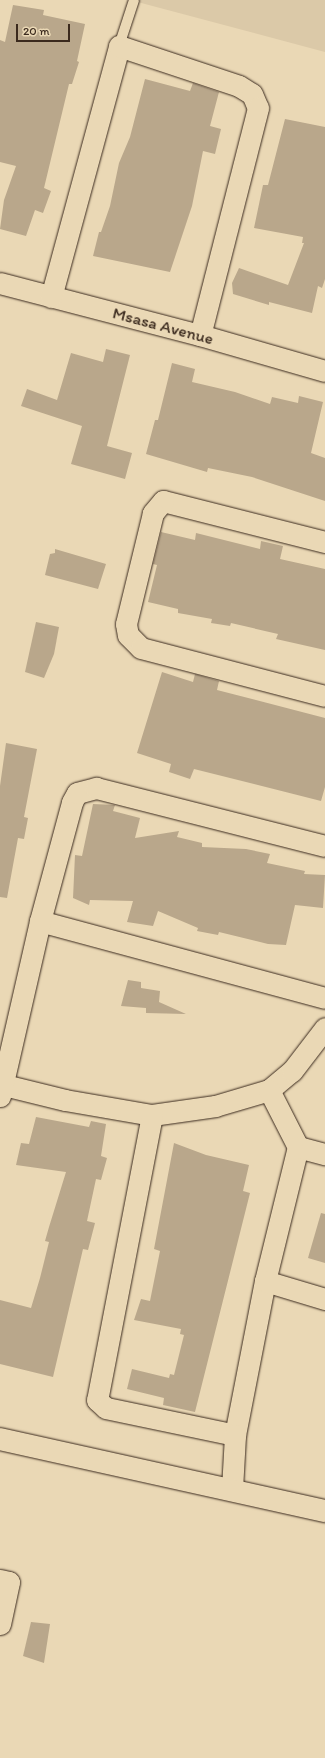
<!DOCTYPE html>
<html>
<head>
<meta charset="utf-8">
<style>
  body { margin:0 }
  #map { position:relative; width:325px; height:1758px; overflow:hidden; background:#ead8b5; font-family:Itim,sans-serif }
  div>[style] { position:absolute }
  .built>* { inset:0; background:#dbc9a8 }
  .building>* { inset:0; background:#b9a78b }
  .roads { filter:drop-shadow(0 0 1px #3b2a1e) drop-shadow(0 0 1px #3b2a1e) }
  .lane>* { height:10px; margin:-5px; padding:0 5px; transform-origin:5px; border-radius:5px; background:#ead8b5 }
  .street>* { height:21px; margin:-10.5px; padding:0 10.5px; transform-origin:10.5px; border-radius:10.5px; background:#ead8b5 }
  .secondary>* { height:22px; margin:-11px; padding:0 11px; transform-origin:11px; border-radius:11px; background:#ead8b5 }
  span { translate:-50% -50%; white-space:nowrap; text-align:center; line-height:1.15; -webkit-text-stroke:3px #ead8b5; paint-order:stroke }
  .street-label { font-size:17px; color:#3b2a1e }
  .scale { position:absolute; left:16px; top:24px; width:54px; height:18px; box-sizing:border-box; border:2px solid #3b2a1e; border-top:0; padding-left:5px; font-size:12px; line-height:14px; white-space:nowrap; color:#3b2a1e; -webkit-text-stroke:3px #ead8b5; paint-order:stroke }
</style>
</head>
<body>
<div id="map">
  <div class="built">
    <i style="clip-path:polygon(130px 0,325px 0,325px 52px)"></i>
  </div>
  <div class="building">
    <i style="clip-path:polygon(13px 5px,44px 10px,43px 15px,85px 24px,77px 61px,79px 62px,72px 84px,69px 84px,44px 188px,51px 191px,43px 213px,35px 210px,26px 236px,0 229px,4px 200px,16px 166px,0 162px,0 40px,5px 42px)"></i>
    <i style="clip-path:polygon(145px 79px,190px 91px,193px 83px,219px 92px,210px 126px,221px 129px,215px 154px,203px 151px,192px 206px,170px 272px,93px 256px,99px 232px,101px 232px,110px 206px,119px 163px,130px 137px)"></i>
    <i style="clip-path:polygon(285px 119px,325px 127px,325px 279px,322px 288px,318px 286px,312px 313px,269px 302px,269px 305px,233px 294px,232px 283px,239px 268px,288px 285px,304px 243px,302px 243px,303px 237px,254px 228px,263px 185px,268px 185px)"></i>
    <i style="clip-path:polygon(106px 349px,130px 355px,107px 446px,132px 453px,125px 479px,71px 464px,82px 426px,21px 406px,27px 389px,57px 400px,71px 353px,103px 362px)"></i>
    <i style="clip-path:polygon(172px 363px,195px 369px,192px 382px,235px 392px,270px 404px,272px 397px,298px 403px,299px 396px,323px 402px,311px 453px,325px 458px,325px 501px,252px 477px,208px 468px,207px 472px,146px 454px,155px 420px,158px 420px)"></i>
    <i style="clip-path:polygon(161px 532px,195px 540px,196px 533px,260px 549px,261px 541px,283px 546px,280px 559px,325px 569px,325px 650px,276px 639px,278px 634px,231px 623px,230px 626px,211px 623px,212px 619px,178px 613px,178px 609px,148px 602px,157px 565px,153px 564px)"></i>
    <i style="clip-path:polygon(55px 549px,106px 564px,98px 589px,45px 575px,50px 554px,55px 553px)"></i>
    <i style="clip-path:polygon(36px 622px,59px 627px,54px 654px,44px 678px,25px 672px)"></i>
    <i style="clip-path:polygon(162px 672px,193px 682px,195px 674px,219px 681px,217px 690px,325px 718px,325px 787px,321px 801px,194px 769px,190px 779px,169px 772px,171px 764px,137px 753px)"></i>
    <i style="clip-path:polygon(6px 743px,37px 749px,24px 817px,28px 818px,24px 839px,18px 838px,7px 898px,0 897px,0 786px)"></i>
    <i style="clip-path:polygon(93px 804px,115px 805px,113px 811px,140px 818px,135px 838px,179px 831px,177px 837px,202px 843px,202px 847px,246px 849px,270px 854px,267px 863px,305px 871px,304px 874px,325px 875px,323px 908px,295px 905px,286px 945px,268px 944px,219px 932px,218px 935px,197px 931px,198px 928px,158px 911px,153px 926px,127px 922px,133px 901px,90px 900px,89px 905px,73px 898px,75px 855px,82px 856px)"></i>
    <i style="clip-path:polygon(128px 980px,141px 982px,141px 988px,160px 991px,159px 1002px,186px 1014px,146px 1013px,146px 1008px,121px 1006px)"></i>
    <i style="clip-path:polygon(36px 1117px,89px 1127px,91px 1121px,106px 1124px,101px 1156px,107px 1158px,101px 1180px,96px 1179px,87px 1221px,95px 1223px,88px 1250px,83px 1249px,53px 1377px,0 1364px,0 1300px,31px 1308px,40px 1278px,49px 1242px,45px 1241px,49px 1227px,66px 1172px,16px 1165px,21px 1143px,29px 1144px)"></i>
    <i style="clip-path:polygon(174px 1143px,206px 1155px,249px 1165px,243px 1191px,250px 1193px,195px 1412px,163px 1405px,164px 1398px,127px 1389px,132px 1369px,169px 1378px,170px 1374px,174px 1375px,184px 1335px,180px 1334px,181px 1329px,134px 1320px,141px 1299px,150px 1301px,160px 1251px,154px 1249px)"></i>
    <i style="clip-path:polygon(321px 1213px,325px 1214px,325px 1263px,308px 1258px)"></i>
    <i style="clip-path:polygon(31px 1622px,50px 1624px,44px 1663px,23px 1656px)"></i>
  </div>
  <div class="roads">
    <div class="lane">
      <i style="left:119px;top:46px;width:48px;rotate:-71.9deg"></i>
    </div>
    <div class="street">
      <i style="left:0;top:283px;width:207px;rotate:14.6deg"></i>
      <i style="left:200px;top:335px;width:130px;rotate:16.1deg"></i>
      <i style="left:51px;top:297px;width:260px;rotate:-74.8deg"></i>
      <i style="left:119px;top:46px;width:126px;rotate:18.4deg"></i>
      <i style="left:239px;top:86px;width:15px;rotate:32deg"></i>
      <i style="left:252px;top:94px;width:15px;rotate:67deg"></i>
      <i style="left:258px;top:108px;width:234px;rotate:104.3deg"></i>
      <i style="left:325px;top:542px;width:167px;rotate:-165.8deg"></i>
      <i style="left:163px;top:501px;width:16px;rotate:130deg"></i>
      <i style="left:153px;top:513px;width:114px;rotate:103.7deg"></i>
      <i style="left:126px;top:624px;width:11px;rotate:80deg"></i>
      <i style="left:128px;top:635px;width:18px;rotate:45deg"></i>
      <i style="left:141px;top:648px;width:190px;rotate:14.6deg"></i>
      <i style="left:40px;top:921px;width:295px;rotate:15.1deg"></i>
      <i style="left:0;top:1084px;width:67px;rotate:13.8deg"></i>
      <i style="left:65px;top:1100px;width:88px;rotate:9.8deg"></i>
      <i style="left:152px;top:1115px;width:64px;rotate:-8.1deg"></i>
      <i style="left:215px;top:1106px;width:56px;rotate:-16.5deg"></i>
      <i style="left:269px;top:1090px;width:30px;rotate:-40deg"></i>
      <i style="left:292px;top:1071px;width:54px;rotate:-52.5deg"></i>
      <i style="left:0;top:1096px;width:180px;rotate:-77.1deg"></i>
      <i style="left:40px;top:921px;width:123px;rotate:-74.9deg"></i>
      <i style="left:72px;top:802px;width:10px;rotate:-61deg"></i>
      <i style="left:77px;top:793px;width:20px;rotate:-15deg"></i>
      <i style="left:96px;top:788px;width:236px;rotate:14.2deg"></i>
      <i style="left:152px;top:1115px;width:290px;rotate:100.9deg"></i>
      <i style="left:97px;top:1400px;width:12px;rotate:42deg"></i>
      <i style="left:106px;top:1408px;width:132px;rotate:11.8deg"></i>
      <i style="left:235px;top:1435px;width:157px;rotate:-79deg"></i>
      <i style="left:265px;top:1281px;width:138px;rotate:-76.2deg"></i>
      <i style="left:298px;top:1147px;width:64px;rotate:-117deg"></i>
      <i style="left:298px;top:1147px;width:28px;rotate:15deg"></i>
      <i style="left:265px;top:1281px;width:63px;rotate:16.7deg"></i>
      <i style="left:232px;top:1489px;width:54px;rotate:-86.8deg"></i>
      <i style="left:0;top:1580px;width:9px;rotate:13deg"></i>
      <i style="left:9px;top:1582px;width:43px;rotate:102.1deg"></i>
    </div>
    <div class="secondary">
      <i style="left:0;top:1439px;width:333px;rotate:12.5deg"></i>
    </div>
  </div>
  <div class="street-label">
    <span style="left:163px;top:326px;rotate:15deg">Msasa Avenue</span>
  </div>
  <div class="scale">20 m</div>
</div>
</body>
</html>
